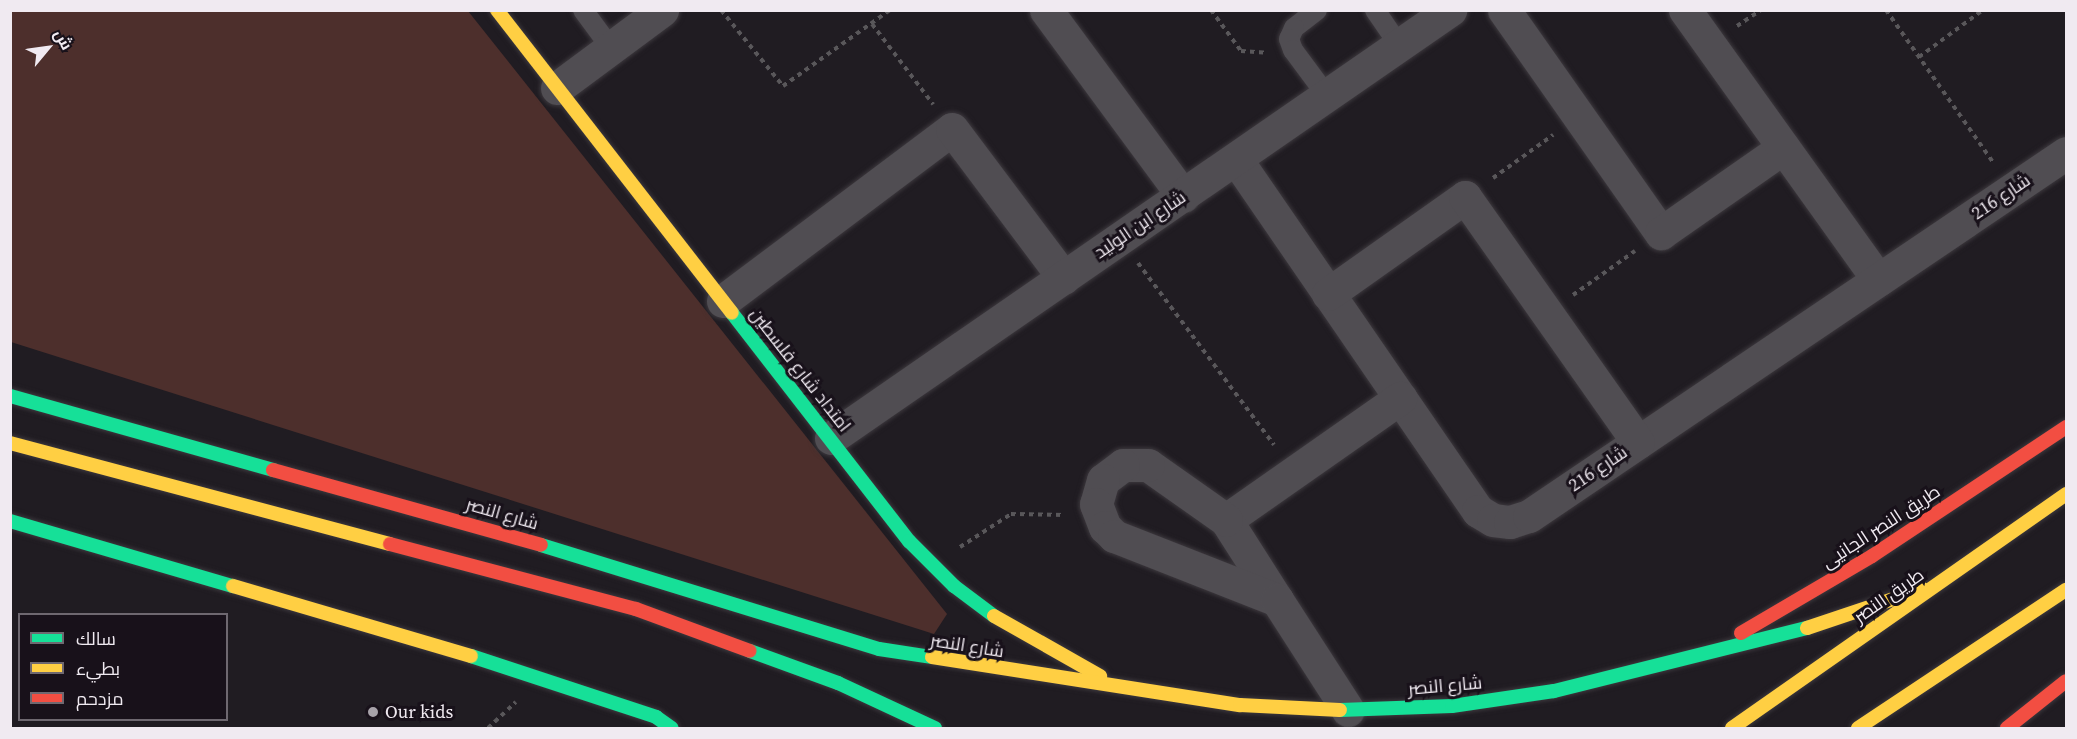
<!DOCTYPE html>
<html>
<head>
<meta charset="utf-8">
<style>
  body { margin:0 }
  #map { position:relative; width:2077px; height:739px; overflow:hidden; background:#201c22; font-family:"Source Serif 4",Cairo,serif }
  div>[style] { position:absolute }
  .green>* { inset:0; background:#4d2f2c }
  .path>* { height:4px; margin-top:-2px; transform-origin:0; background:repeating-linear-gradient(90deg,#59575a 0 4.5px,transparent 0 9px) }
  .roads { filter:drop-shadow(0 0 2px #3c383d) drop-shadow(0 0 2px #3c383d) }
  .lane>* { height:20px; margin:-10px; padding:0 10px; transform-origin:10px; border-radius:10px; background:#504d52 }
  .street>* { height:33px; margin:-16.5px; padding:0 16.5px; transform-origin:16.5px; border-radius:16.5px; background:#504d52 }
  .fast>* { height:14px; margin:-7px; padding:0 7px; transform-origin:7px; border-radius:7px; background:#16e098 }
  .slow>* { height:14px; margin:-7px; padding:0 7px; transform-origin:7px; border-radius:7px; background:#ffcf43 }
  .jam>* { height:14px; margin:-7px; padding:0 7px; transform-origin:7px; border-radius:7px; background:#f24e42 }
  .dots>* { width:16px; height:16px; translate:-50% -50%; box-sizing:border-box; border:3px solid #18111a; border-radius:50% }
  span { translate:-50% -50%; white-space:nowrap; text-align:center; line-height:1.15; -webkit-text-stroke:6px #18111a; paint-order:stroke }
  .street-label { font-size:18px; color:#f0eaf1 }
  .poi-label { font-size:18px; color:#f0eaf1 }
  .left { translate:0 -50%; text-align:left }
  .frame { position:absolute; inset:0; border:12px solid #f0eaf1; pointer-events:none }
  .legend { position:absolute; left:18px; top:613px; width:210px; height:108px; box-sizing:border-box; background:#18111a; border:2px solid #6e6870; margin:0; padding:8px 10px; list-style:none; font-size:18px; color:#f0eaf1 }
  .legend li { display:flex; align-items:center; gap:12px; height:30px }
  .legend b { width:30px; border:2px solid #6e6870 }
  .north { position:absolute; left:18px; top:18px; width:60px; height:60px; -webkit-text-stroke:4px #18111a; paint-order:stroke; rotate:61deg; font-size:16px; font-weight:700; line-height:24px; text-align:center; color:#f0eaf1 }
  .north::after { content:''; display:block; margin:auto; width:21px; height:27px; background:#f0eaf1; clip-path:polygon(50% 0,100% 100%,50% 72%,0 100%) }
</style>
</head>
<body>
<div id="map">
  <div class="green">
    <i style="clip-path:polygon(11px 11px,468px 11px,947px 614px,934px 634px,11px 342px)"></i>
  </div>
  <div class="path">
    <i style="left:721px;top:10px;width:98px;rotate:50.8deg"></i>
    <i style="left:783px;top:86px;width:131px;rotate:-35.4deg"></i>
    <i style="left:1211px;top:10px;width:51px;rotate:53.8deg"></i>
    <i style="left:1241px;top:51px;width:26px;rotate:4deg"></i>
    <i style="left:1886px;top:10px;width:186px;rotate:54.9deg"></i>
    <i style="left:872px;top:24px;width:101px;rotate:52.7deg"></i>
    <i style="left:1737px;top:26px;width:29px;rotate:-34deg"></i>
    <i style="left:1919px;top:57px;width:79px;rotate:-36.3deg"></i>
    <i style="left:1493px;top:178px;width:74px;rotate:-35.6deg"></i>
    <i style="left:1138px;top:263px;width:227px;rotate:53.2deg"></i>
    <i style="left:1573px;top:295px;width:76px;rotate:-35.4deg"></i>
    <i style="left:960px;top:547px;width:61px;rotate:-32.9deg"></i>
    <i style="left:1011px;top:514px;width:54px;rotate:1.1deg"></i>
    <i style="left:488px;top:728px;width:38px;rotate:-43deg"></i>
  </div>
  <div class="roads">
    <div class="lane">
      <i style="left:583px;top:10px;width:47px;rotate:53.6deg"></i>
      <i style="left:1317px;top:10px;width:29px;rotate:142deg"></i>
      <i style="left:1294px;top:28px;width:12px;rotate:114deg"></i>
      <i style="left:1289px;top:39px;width:12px;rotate:70deg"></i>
      <i style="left:1293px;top:50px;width:57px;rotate:53.5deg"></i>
      <i style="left:1375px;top:10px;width:42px;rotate:55.6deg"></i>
    </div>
    <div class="street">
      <i style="left:1046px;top:10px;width:231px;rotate:53.6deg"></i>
      <i style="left:1504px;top:10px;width:273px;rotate:54.9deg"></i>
      <i style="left:1661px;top:233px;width:149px;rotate:-34.9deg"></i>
      <i style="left:1685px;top:10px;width:332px;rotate:54.4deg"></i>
      <i style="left:557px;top:88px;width:131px;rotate:-36.6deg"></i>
      <i style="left:1236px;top:159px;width:427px;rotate:55.5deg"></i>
      <i style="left:1478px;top:511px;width:17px;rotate:31deg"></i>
      <i style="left:1493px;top:520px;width:17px;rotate:7deg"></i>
      <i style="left:1510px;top:522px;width:20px;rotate:-18deg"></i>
      <i style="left:1529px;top:516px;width:648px;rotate:-34.06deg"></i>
      <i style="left:1328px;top:294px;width:168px;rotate:-35.3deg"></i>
      <i style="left:1465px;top:197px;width:300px;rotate:54.8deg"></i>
      <i style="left:723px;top:301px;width:286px;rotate:-36.9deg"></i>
      <i style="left:952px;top:129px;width:186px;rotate:53.1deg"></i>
      <i style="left:831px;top:438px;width:753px;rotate:-34.66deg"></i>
      <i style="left:1226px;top:520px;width:213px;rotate:-35deg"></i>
      <i style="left:1277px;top:600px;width:95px;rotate:-122.5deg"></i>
      <i style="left:1226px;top:520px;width:95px;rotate:-144.8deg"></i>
      <i style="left:1148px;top:465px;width:25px;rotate:180deg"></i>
      <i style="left:1123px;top:465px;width:25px;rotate:143deg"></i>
      <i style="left:1103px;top:480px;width:25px;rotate:106deg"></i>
      <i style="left:1096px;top:504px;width:25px;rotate:69deg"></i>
      <i style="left:1105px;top:527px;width:13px;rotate:45deg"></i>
      <i style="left:1114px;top:536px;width:175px;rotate:21.4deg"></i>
      <i style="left:1277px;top:600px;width:131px;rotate:57.2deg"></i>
    </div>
    <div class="fast">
      <i style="left:732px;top:313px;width:289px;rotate:52.2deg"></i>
      <i style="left:909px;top:541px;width:64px;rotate:45deg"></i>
      <i style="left:954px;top:586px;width:50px;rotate:36.9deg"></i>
      <i style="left:10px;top:396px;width:273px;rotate:15.7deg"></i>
      <i style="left:10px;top:521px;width:232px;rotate:16.3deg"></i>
      <i style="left:541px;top:545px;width:354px;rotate:17.1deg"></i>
      <i style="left:879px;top:649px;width:54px;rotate:8.6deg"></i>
      <i style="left:750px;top:651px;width:94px;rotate:20deg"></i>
      <i style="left:838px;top:683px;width:107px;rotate:24.9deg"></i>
      <i style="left:471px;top:656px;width:195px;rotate:18.2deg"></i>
      <i style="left:656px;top:717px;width:19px;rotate:35deg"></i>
      <i style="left:1340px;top:710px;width:112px;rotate:-2deg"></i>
      <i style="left:1452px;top:706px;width:103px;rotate:-8.4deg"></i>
      <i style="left:1554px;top:691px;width:261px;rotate:-14deg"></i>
    </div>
    <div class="slow">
      <i style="left:497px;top:10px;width:383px;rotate:52.2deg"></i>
      <i style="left:10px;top:443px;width:393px;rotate:14.9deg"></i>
      <i style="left:233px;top:586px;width:248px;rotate:16.4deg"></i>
      <i style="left:994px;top:616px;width:122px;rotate:29.5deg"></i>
      <i style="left:1807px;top:628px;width:122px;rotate:-18.6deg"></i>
      <i style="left:932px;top:657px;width:312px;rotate:8.9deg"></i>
      <i style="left:1240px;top:705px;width:100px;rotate:2.9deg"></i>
      <i style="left:1732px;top:728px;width:408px;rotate:-35deg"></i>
      <i style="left:1858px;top:728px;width:250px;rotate:-33.6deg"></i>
    </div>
    <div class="jam">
      <i style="left:273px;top:470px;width:278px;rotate:15.6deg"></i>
      <i style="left:390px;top:544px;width:254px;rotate:14.8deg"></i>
      <i style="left:636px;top:609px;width:121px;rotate:20.2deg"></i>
      <i style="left:1741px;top:633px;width:152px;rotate:-30.4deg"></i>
      <i style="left:1872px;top:556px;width:233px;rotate:-33.6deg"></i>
      <i style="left:2007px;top:728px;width:75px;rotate:-38.5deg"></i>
    </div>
  </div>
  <div class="dots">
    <i style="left:373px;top:712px;background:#a7a2a9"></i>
  </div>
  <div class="street-label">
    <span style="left:2001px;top:197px;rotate:-34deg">شارع 216</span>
    <span style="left:1140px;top:225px;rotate:-34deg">شارع ابن الوليد</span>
    <span style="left:800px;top:370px;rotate:52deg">امتداد شارع فلسطين</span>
    <span style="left:1598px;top:469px;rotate:-34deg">شارع 216</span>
    <span style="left:502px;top:514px;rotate:16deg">شارع النصر</span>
    <span style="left:1881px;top:527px;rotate:-33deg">طريق النصر الجانيى</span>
    <span style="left:1889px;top:596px;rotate:-35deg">طريق النصر</span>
    <span style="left:967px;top:646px;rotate:9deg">شارع النصر</span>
    <span style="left:1445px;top:686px;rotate:-5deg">شارع النصر</span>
  </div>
  <div class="poi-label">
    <span class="left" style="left:385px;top:712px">Our kids</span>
  </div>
  <div class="frame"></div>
  <ul class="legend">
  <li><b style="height:8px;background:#16e098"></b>سالك</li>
  <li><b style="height:8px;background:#ffcf43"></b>بطيء</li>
  <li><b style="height:8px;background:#f24e42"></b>مزدحم</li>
  </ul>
  <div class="north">ش</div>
</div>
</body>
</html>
